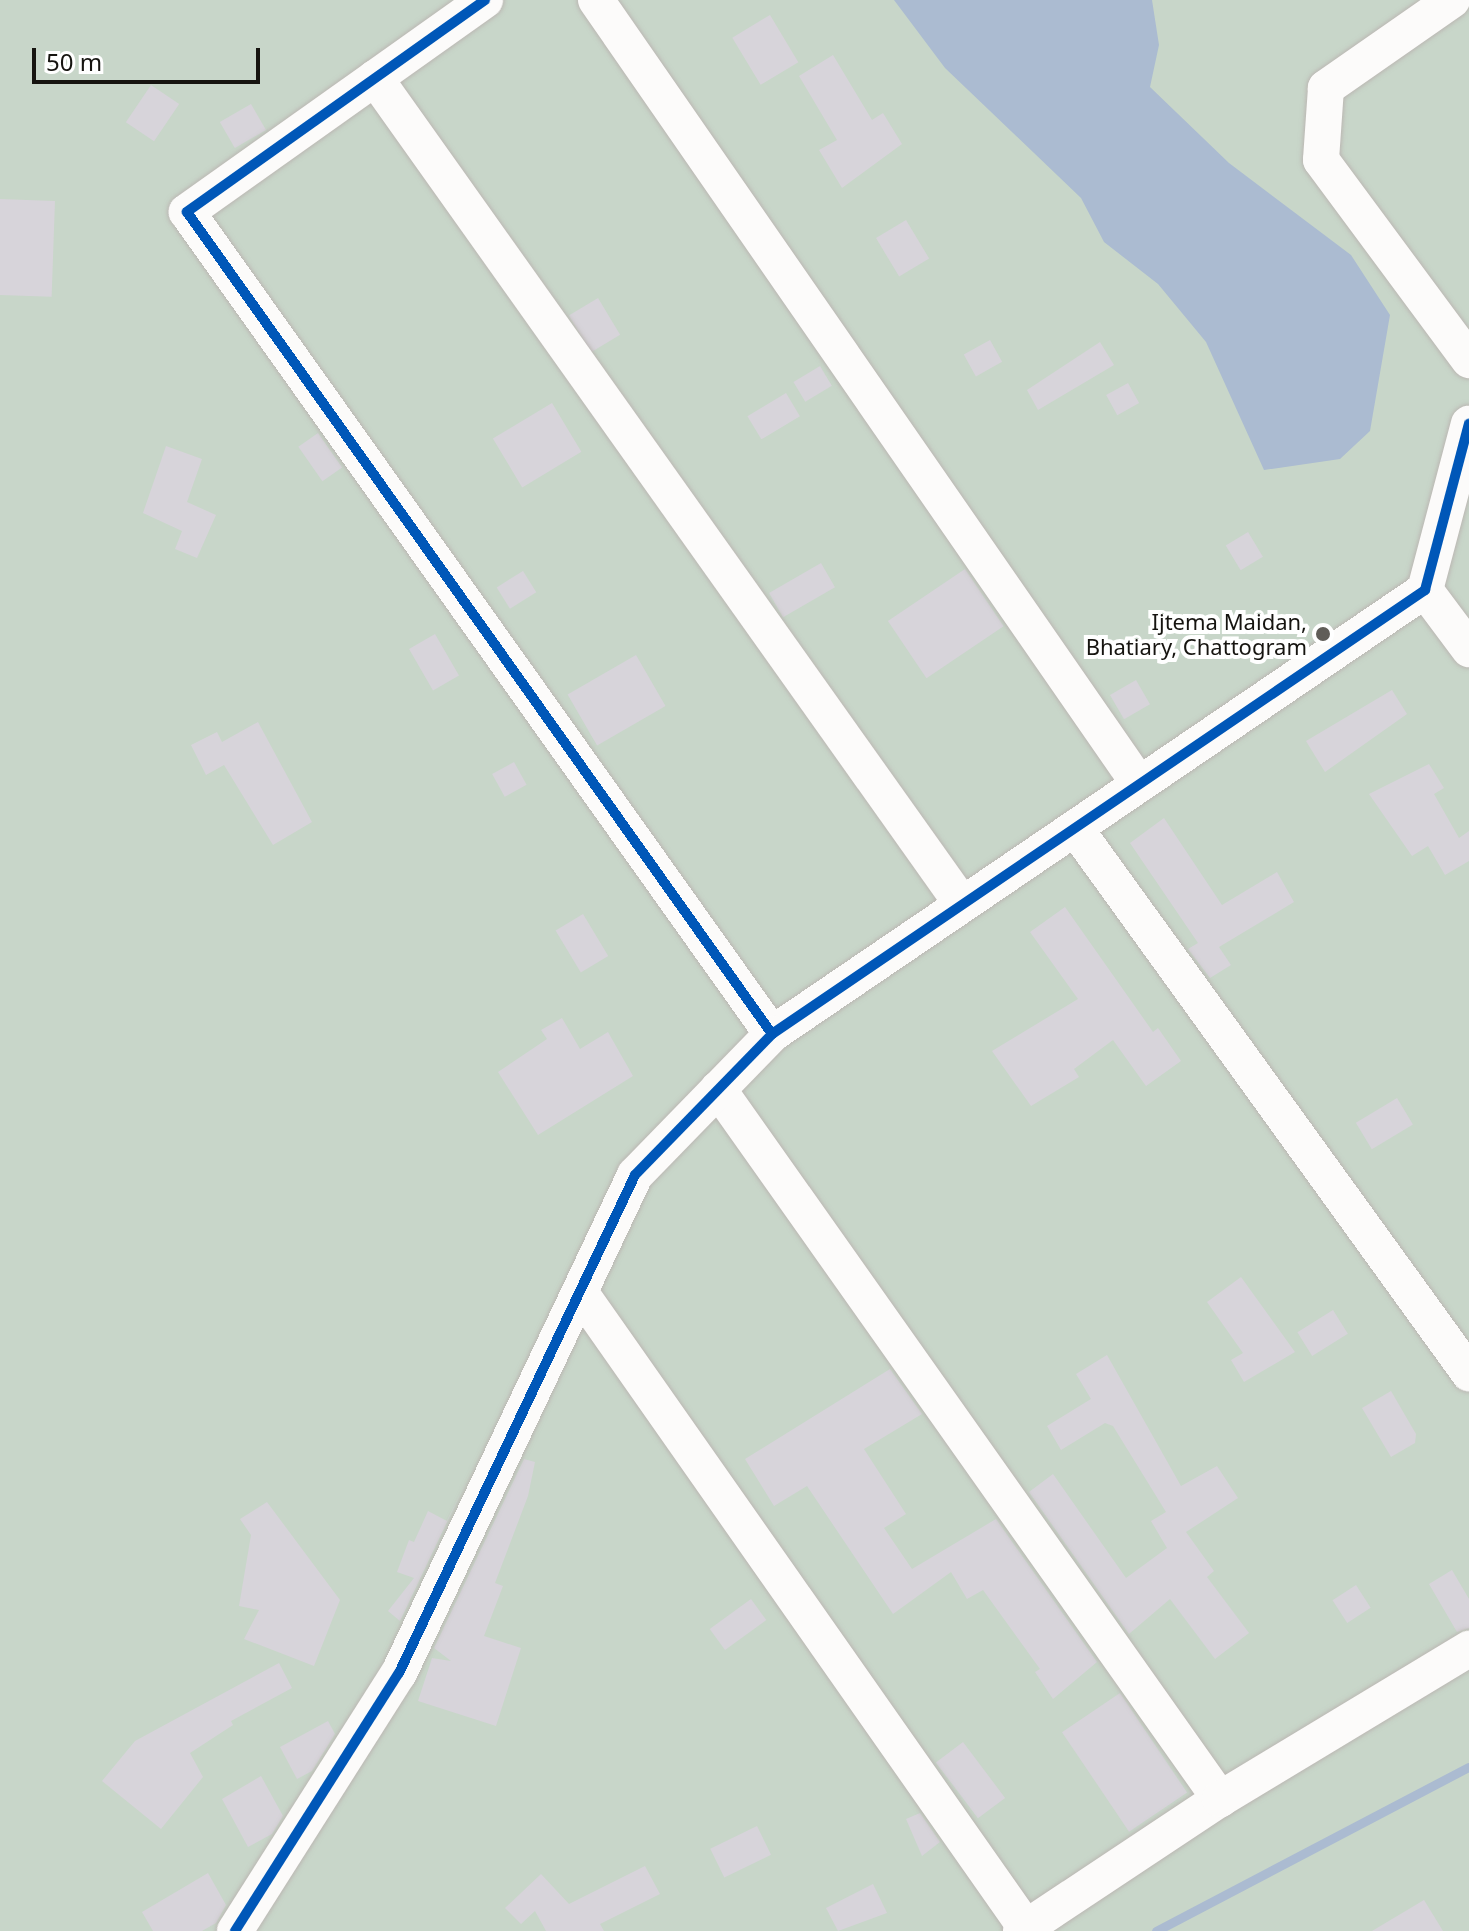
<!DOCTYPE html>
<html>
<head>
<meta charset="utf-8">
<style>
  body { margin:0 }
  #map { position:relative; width:1469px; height:1931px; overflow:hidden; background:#e9e4de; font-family:"Noto Sans",sans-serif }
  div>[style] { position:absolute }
  .green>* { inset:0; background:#c8d6c9; transform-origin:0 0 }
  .water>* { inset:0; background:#abbbd1 }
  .stream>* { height:9px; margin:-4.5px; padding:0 4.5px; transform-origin:4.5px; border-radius:4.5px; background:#abbbd1 }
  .building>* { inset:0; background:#d7d4da; transform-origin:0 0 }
  .roads { filter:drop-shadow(0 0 2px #bbb7b3) drop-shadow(0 0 2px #bbb7b3) }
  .minor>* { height:36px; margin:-18px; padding:0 18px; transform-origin:18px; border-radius:18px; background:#fcfbfa }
  .cycleway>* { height:10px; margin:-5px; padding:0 5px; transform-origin:5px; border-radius:5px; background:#0057b8 }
  .dots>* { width:22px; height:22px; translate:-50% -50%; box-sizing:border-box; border:4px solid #fff; border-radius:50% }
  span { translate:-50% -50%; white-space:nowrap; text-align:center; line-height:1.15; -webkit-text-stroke:8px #fff; paint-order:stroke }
  .poi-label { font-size:22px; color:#161410 }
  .right { translate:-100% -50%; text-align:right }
  .scale { position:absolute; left:32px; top:48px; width:228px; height:36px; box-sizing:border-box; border:4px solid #161410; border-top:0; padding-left:10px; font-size:24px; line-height:28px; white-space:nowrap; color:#161410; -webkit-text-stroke:6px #fff; paint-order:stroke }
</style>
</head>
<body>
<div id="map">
  <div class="green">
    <i style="left:0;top:0;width:1469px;height:1931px"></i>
  </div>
  <div class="water">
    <i style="clip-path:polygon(894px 0,1152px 0,1159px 45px,1150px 87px,1229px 163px,1351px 255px,1390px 315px,1370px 431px,1340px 459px,1264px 470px,1206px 342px,1158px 284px,1104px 242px,1081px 198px,945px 68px)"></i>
  </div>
  <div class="stream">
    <i style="left:1156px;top:1931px;width:353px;rotate:-27.7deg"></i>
  </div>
  <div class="building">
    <i style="left:770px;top:15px;width:55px;height:44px;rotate:59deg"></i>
    <i style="clip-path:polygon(833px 55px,872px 120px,883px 113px,902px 144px,842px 188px,819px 150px,837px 140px,799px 76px)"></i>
    <i style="left:151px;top:85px;width:34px;height:45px;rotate:34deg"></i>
    <i style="left:251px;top:104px;width:30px;height:36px;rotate:60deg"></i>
    <i style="left:0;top:199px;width:55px;height:96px;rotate:2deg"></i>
    <i style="left:906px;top:220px;width:45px;height:35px;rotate:59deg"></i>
    <i style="left:598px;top:298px;width:43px;height:34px;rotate:59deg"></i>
    <i style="left:990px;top:340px;width:25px;height:30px;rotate:61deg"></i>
    <i style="clip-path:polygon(1100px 342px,1114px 365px,1038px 410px,1027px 390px)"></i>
    <i style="left:820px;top:366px;width:23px;height:31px;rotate:59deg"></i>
    <i style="left:1128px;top:383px;width:23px;height:25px;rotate:61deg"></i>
    <i style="left:786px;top:393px;width:27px;height:45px;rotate:59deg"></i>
    <i style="left:552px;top:403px;width:57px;height:69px;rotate:59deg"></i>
    <i style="left:318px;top:433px;width:42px;height:24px;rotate:55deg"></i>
    <i style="clip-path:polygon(166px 446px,202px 459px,187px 502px,216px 515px,197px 558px,175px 549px,182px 531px,143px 513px)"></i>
    <i style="left:1248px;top:532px;width:29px;height:26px;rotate:59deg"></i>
    <i style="left:821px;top:563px;width:28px;height:60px;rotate:60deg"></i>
    <i style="left:965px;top:569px;width:69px;height:93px;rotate:56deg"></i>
    <i style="left:523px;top:571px;width:25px;height:31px;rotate:58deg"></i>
    <i style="left:435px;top:634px;width:48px;height:30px;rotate:60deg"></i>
    <i style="left:636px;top:655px;width:59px;height:79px;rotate:60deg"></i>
    <i style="left:1136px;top:680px;width:28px;height:30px;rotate:60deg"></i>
    <i style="clip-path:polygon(1392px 690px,1407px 714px,1325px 772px,1306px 741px)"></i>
    <i style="clip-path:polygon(258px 722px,312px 822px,273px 845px,224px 765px,206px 775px,191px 745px,217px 732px,222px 742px)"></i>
    <i style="left:514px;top:762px;width:26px;height:25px;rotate:61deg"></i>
    <i style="clip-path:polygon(1429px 764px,1444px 788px,1434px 794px,1459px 838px,1469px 831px,1469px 861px,1445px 875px,1428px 846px,1412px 856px,1369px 794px)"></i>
    <i style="clip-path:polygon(1164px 818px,1222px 905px,1277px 872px,1294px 902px,1219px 947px,1231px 965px,1210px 978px,1188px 949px,1198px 943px,1130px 843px)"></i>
    <i style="clip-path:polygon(1065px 907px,1153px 1032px,1158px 1028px,1181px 1061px,1146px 1086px,1113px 1040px,1074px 1069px,1079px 1077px,1031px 1106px,992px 1051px,1078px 999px,1030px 932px)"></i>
    <i style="left:583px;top:914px;width:49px;height:32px;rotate:59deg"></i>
    <i style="clip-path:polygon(562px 1018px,580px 1049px,608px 1032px,633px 1076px,538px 1135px,498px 1072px,547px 1039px,541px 1030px)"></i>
    <i style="left:1397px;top:1098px;width:31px;height:48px;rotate:59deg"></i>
    <i style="clip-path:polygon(1241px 1277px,1295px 1352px,1244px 1382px,1231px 1360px,1243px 1353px,1207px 1302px)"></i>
    <i style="left:1333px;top:1310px;width:28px;height:42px;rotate:58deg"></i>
    <i style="clip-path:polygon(1107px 1355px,1181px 1486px,1217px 1466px,1238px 1498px,1186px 1532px,1214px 1571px,1207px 1577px,1249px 1633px,1215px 1659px,1170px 1599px,1129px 1634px,1029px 1492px,1053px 1474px,1126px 1578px,1167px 1548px,1151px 1521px,1166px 1512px,1113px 1426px,1105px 1423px,1061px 1450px,1047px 1426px,1091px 1399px,1076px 1374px)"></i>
    <i style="clip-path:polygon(890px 1369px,922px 1414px,864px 1449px,906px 1514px,884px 1528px,912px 1569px,996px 1519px,1097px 1662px,1053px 1699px,1035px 1672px,1040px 1669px,983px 1590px,967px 1599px,951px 1572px,893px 1614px,807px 1486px,774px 1506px,745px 1459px)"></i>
    <i style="clip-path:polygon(1391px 1391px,1416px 1434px,1415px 1443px,1391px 1457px,1362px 1408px)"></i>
    <i style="clip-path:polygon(524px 1459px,535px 1462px,528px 1496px,495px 1583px,503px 1586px,484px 1636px,521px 1648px,496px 1726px,418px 1701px,432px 1658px,451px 1661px,434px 1648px)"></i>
    <i style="clip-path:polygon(467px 1480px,400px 1621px,388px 1611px,414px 1578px,397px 1572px,409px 1540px,414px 1542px,428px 1511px,447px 1521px)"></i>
    <i style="clip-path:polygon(267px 1502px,340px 1600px,314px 1666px,244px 1639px,259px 1610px,239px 1606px,251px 1535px,240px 1519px)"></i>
    <i style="clip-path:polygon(1452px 1570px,1469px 1599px,1469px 1628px,1457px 1632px,1429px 1584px)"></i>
    <i style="left:1356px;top:1585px;width:27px;height:28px;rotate:57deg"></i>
    <i style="left:751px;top:1599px;width:26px;height:51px;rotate:54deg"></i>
    <i style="clip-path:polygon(279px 1663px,292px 1688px,231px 1721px,233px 1725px,190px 1753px,203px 1777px,161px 1829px,102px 1781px,135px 1741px)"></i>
    <i style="left:1120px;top:1693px;width:120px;height:70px;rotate:56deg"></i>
    <i style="clip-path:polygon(328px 1721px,335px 1734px,312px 1771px,297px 1779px,280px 1747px)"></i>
    <i style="left:963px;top:1742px;width:70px;height:34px;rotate:53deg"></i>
    <i style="clip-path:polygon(261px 1776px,283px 1816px,272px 1834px,248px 1847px,222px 1799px)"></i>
    <i style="clip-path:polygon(920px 1813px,940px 1842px,922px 1856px,906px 1819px)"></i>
    <i style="left:757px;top:1826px;width:32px;height:52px;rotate:64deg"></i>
    <i style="clip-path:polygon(645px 1866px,660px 1894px,600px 1924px,604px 1931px,546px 1931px,535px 1911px,521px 1924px,505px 1908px,541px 1874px,569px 1904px)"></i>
    <i style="clip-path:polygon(208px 1873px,226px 1905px,216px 1923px,202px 1931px,153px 1931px,142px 1912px)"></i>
    <i style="clip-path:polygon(873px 1884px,887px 1913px,838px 1931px,826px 1908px)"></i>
    <i style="clip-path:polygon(1424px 1900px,1443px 1931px,1372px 1931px)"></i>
  </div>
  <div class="roads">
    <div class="minor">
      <i style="left:485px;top:0;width:366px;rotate:144.6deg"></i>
      <i style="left:187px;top:212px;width:1009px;rotate:54.56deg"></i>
      <i style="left:772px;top:1034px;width:790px;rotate:-34.21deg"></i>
      <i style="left:1425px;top:590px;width:172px;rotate:-75.2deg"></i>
      <i style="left:596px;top:0;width:954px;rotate:55.29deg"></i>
      <i style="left:1452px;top:0;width:154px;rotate:145.1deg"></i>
      <i style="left:1326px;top:88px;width:72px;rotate:94deg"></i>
      <i style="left:1321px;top:160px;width:249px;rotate:53.5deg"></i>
      <i style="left:375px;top:78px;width:1013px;rotate:54.6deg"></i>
      <i style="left:1425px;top:590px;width:74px;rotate:53.3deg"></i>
      <i style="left:1075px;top:828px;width:673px;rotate:54.14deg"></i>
      <i style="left:718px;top:1089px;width:870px;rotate:54.74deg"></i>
      <i style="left:580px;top:1292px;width:777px;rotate:54.96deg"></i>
      <i style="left:235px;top:1931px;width:306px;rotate:-57.6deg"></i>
      <i style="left:399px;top:1673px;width:551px;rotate:-64.64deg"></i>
      <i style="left:635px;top:1175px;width:197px;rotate:-45.8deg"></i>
      <i style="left:1021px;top:1931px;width:239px;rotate:-33.6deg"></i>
      <i style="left:1220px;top:1799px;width:291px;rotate:-31.1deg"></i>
    </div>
  </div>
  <div class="cycleway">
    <i style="left:485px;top:0;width:366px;rotate:144.6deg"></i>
    <i style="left:187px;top:212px;width:1009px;rotate:54.56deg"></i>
    <i style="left:772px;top:1034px;width:790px;rotate:-34.21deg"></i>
    <i style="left:1425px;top:590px;width:172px;rotate:-75.2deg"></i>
    <i style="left:235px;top:1931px;width:306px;rotate:-57.6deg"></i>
    <i style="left:399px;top:1673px;width:551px;rotate:-64.64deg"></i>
    <i style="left:635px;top:1175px;width:197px;rotate:-45.8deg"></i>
  </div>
  <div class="dots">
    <i style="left:1323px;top:634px;background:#605d58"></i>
  </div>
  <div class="poi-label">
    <span class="right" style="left:1307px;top:634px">Ijtema Maidan,<br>Bhatiary, Chattogram</span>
  </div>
  <div class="scale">50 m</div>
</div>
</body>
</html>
